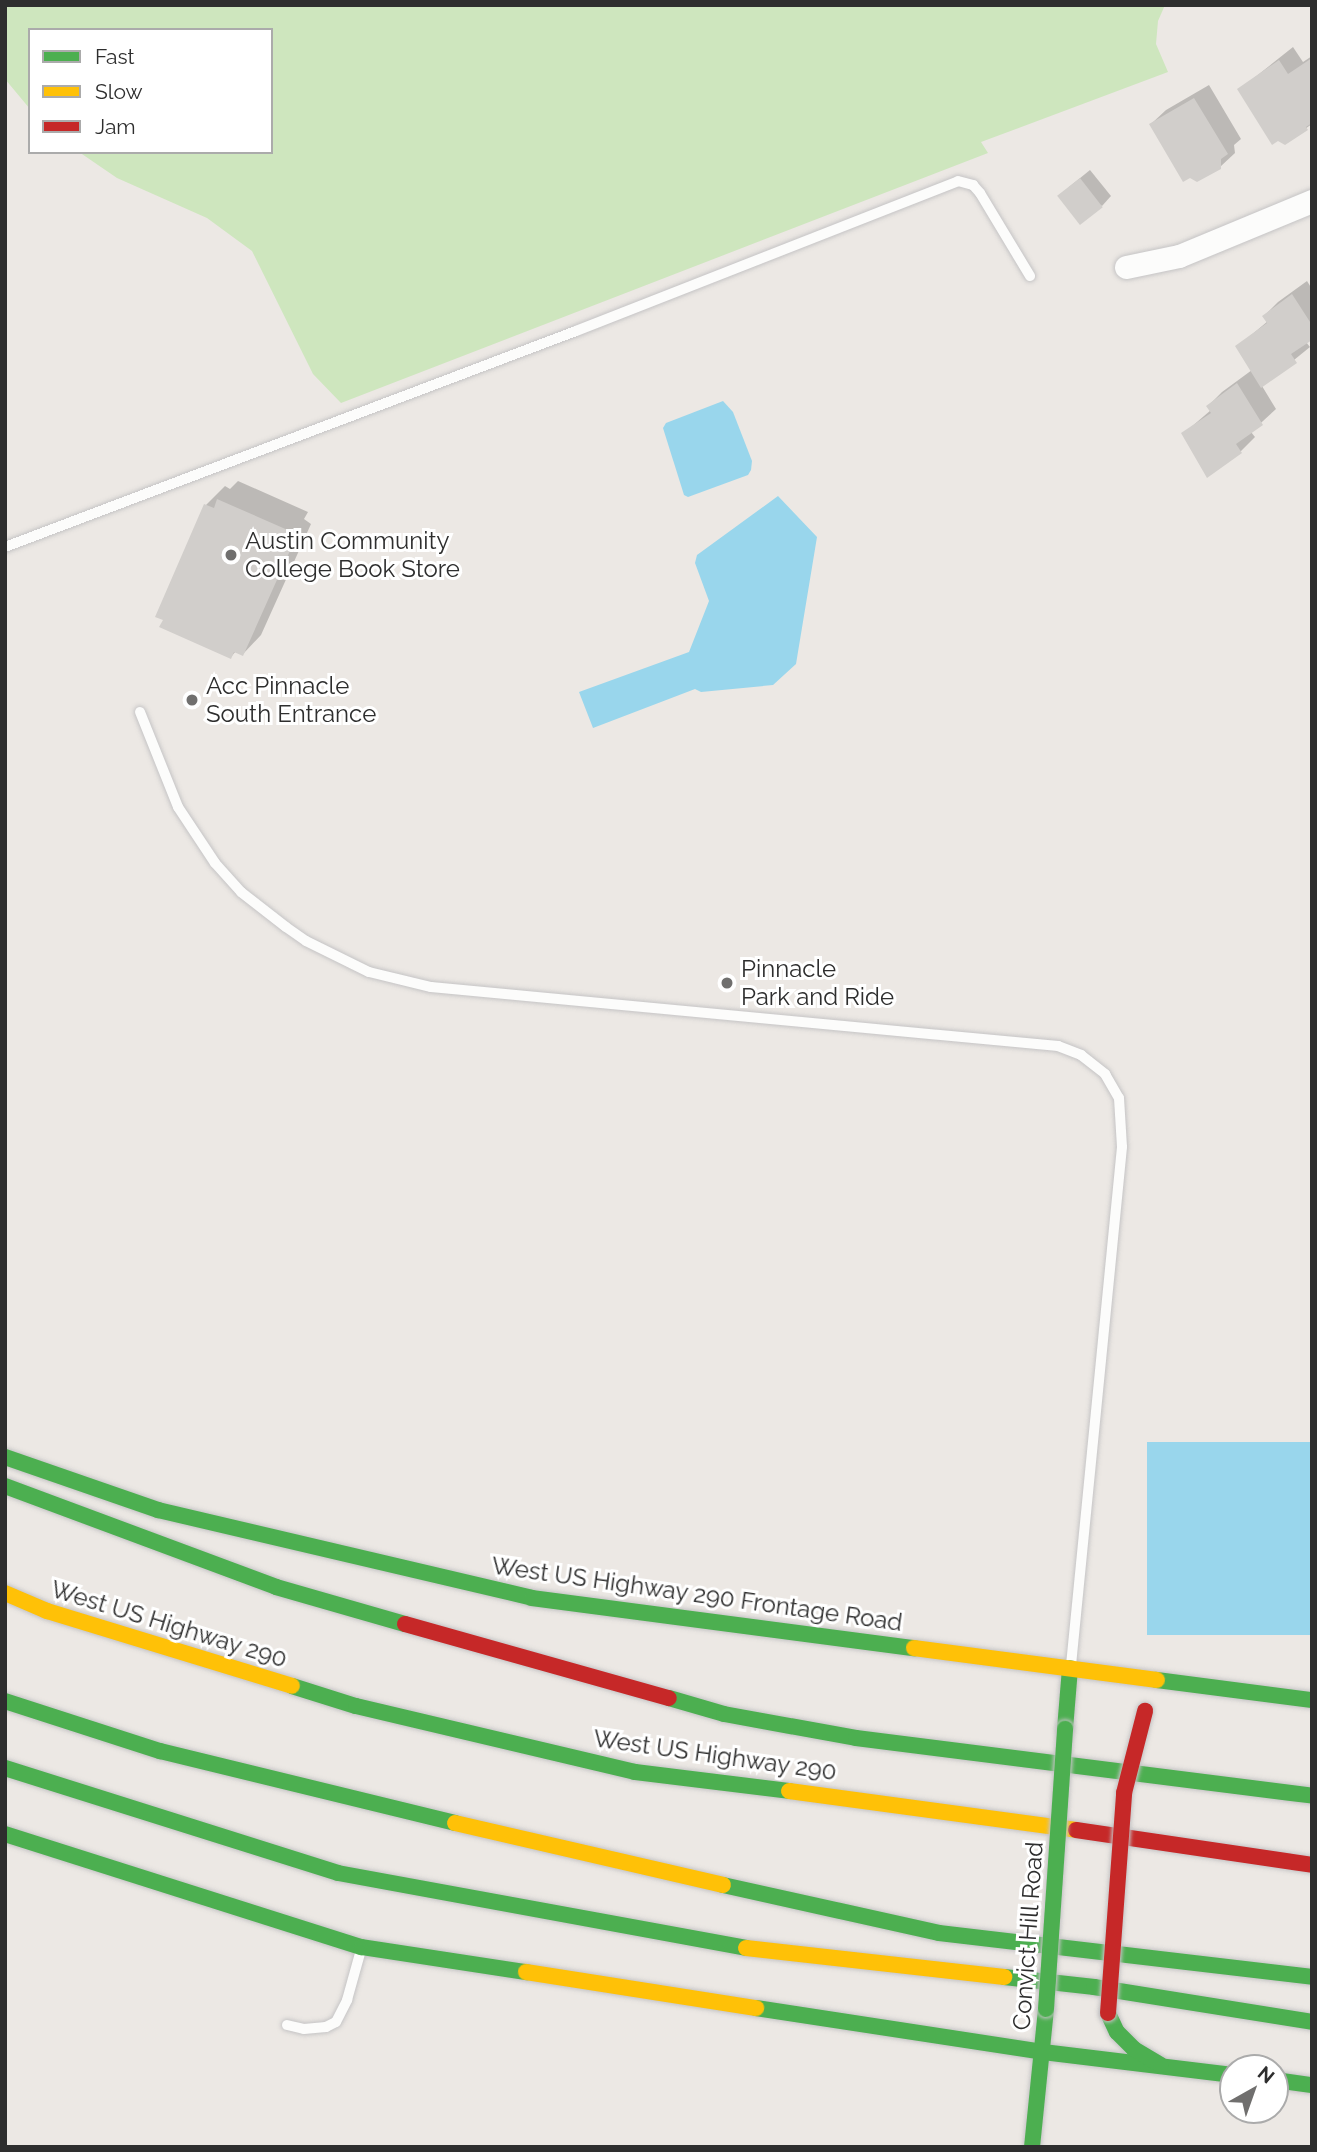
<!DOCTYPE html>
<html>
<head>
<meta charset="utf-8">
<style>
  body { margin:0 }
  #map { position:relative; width:1317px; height:2152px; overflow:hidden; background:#ece8e4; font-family:Raleway,sans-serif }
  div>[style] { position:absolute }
  .green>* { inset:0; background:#cee6be }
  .water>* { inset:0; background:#99d6ec; transform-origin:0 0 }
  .shadow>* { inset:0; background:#0003 }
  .building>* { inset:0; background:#d1cecb; transform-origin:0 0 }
  .roads { filter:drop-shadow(0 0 2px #c5c4c5) drop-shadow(0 0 2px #c5c4c5) }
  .lane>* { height:10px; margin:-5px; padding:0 5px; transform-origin:5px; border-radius:5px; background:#fcfcfb }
  .street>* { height:23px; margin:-11.5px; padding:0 11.5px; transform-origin:11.5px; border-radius:11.5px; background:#fcfcfb }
  .fast>* { height:16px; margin:-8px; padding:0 8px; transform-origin:8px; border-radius:8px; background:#4caf50 }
  .slow>* { height:16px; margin:-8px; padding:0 8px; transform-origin:8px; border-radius:8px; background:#ffc107 }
  .jam>* { height:16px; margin:-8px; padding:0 8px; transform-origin:8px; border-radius:8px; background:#c62828 }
  .bridges { filter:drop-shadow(0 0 2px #c5c4c5) drop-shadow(0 0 2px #c5c4c5) }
  .fast-bridge>* { height:16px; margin:-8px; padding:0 8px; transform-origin:8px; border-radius:8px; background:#4caf50 }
  .jam-bridge>* { height:16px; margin:-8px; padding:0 8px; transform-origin:8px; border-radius:8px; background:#c62828 }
  .dots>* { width:19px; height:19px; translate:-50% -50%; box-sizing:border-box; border:4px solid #fff; border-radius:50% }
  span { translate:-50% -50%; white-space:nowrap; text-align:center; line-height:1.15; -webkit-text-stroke:6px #fff; paint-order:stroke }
  .poi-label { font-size:24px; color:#2e2e2e }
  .left { translate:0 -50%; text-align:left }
  .street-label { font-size:24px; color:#2e2e2e }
  .frame { position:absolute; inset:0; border:7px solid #2e2e2e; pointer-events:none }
  .legend { position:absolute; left:28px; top:28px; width:245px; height:126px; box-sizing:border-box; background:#fff; border:2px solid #ababab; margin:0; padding:9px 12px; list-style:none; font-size:21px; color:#2e2e2e }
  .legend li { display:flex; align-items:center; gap:14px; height:35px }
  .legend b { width:35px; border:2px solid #ababab }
  .north { position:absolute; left:1219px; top:2054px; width:70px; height:70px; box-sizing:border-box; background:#fff; border:2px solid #ababab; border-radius:50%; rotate:40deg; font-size:19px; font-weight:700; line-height:28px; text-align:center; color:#2e2e2e }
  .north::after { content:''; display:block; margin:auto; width:24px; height:32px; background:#706f6e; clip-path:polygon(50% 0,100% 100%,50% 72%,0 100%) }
</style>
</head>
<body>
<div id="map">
  <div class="green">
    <i style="clip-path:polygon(5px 5px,1165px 5px,1158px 21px,1156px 44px,1168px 72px,981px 142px,988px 153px,341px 403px,313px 374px,252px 251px,207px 218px,117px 178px,79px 152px,271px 152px,271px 30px,30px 30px,30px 109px,5px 79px)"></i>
  </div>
  <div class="water">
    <i style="clip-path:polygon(723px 401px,733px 412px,752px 461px,751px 470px,748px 475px,688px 497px,684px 495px,663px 428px,666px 423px)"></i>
    <i style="clip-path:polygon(778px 496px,817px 537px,796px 664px,773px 685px,701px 692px,695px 689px,593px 728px,579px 692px,689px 652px,709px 601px,695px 563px,697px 555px)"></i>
    <i style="left:1147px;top:1442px;width:165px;height:193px"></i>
  </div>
  <div class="shadow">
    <i style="clip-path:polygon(1293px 47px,1303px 62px,1312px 56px,1312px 124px,1285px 143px,1239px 90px)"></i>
    <i style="clip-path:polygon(1209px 85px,1241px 139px,1234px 145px,1235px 153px,1220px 167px,1190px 176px,1151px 124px,1166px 110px)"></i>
    <i style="clip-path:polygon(1090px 170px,1111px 196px,1102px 206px,1069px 187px)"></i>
    <i style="clip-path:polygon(1307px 281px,1312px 289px,1312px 338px,1306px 342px,1310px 347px,1262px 386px,1276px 409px,1251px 432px,1255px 437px,1241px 451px,1208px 475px,1183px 434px,1211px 410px,1208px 406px,1222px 392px,1252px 370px,1237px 347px,1268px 321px,1264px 316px,1278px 302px)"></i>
    <i style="clip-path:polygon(238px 481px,308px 512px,304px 519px,311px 524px,261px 635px,243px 654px,236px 651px,231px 657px,206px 505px,225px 486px,230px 489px)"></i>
  </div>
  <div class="building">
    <i style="clip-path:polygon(1312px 58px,1312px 123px,1306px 127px,1308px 130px,1285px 145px,1278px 141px,1272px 145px,1237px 89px,1279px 60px,1288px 74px)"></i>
    <i style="clip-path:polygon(1194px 98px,1228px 154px,1221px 159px,1221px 169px,1197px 182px,1190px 178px,1183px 182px,1149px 124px)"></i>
    <i style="left:1080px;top:178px;width:37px;height:29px;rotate:52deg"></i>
    <i style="clip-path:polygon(1292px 294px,1312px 325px,1312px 340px,1291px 354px,1297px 363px,1261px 388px,1235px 346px,1267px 323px,1262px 316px)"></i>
    <i style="clip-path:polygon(1237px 383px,1263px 425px,1236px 444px,1242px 453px,1207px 478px,1181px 433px,1211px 413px,1206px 406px)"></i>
    <i style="clip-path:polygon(217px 499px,290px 531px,287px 539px,293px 544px,243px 656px,234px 652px,231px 659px,159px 627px,163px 620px,155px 617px,204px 504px,214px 508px)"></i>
  </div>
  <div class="roads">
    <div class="lane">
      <i style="left:5px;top:547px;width:610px;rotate:-20.72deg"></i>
      <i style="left:576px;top:331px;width:410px;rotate:-21.4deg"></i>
      <i style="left:958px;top:181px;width:16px;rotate:15deg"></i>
      <i style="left:973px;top:185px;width:11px;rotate:49deg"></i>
      <i style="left:980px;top:193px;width:97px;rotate:58.9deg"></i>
      <i style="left:140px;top:712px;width:102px;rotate:68.2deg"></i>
      <i style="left:178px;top:807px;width:67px;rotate:56.5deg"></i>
      <i style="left:215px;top:863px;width:39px;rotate:48deg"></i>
      <i style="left:241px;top:892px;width:57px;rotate:37.9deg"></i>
      <i style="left:286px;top:927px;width:24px;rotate:35deg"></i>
      <i style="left:306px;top:941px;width:70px;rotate:26.2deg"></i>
      <i style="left:369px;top:972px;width:64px;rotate:13.6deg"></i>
      <i style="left:431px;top:987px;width:630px;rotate:5.38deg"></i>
      <i style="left:1058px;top:1046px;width:25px;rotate:21deg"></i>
      <i style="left:1081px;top:1055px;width:31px;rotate:38deg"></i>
      <i style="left:1105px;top:1074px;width:28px;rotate:60deg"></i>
      <i style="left:1119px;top:1098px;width:49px;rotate:86.5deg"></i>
      <i style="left:1122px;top:1147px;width:521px;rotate:95.62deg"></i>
      <i style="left:287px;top:2025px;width:17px;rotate:13deg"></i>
      <i style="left:304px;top:2029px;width:22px;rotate:-5deg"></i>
      <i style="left:326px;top:2027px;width:11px;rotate:-27deg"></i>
      <i style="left:336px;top:2022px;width:25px;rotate:-63deg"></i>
      <i style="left:347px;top:2000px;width:52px;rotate:-74.4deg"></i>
    </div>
    <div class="street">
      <i style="left:1126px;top:267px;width:54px;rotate:-11.7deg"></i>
      <i style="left:1179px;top:256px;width:144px;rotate:-22.5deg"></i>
    </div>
    <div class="fast">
      <i style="left:5px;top:1457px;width:162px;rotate:19.1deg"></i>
      <i style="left:158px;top:1510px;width:384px;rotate:13.2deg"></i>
      <i style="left:532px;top:1598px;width:385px;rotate:7.5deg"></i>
      <i style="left:5px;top:1486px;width:289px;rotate:20.4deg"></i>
      <i style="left:276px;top:1587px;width:134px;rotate:16deg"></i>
      <i style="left:1157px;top:1680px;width:156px;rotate:7.4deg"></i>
      <i style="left:292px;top:1686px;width:67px;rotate:17.4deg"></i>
      <i style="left:356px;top:1706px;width:287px;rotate:13.3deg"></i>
      <i style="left:635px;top:1772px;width:155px;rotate:7deg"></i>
      <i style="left:669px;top:1698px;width:57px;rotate:16.2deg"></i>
      <i style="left:724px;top:1714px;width:134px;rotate:10.3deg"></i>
      <i style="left:856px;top:1738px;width:460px;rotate:7.2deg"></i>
      <i style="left:5px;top:1701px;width:163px;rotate:17.9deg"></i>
      <i style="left:160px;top:1751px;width:304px;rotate:13.7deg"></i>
      <i style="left:1065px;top:1729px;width:61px;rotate:-85.3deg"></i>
      <i style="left:5px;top:1768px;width:349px;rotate:17.5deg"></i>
      <i style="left:338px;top:1873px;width:415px;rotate:10.4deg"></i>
      <i style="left:5px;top:1834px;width:374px;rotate:17.6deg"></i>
      <i style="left:362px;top:1947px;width:166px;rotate:8.7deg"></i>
      <i style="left:723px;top:1885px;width:221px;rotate:12.5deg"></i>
      <i style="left:939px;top:1933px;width:376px;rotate:6.7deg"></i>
      <i style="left:1004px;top:1977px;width:91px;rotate:6.3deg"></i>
      <i style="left:1094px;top:1987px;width:221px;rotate:9.1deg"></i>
      <i style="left:756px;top:2008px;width:290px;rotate:8.7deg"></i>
      <i style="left:1043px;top:2052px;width:191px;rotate:6.9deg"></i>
      <i style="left:1108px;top:2013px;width:21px;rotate:65deg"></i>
      <i style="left:1117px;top:2032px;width:24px;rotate:45deg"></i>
      <i style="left:1134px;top:2049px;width:31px;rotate:31deg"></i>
      <i style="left:1275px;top:2080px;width:37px;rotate:8deg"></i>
      <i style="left:1032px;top:2147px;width:139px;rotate:-84.2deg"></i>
    </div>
    <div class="slow">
      <i style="left:5px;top:1593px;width:46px;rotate:23.2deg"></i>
      <i style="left:47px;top:1611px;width:256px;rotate:17deg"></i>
      <i style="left:914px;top:1648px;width:245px;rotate:7.5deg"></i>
      <i style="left:789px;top:1791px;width:290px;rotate:7.7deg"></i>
      <i style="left:455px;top:1823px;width:275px;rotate:13deg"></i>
      <i style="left:746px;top:1948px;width:260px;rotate:6.4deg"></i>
      <i style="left:526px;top:1972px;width:233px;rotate:8.9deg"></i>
    </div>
    <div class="jam">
      <i style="left:405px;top:1624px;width:274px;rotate:15.7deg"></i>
      <i style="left:1076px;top:1830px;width:239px;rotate:8.4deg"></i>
    </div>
  </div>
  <div class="bridges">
    <div class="fast-bridge">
      <i style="left:1046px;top:2009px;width:281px;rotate:-86.1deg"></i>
    </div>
    <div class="jam-bridge">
      <i style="left:1108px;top:2013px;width:221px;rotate:-85.8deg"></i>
      <i style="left:1124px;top:1793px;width:85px;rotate:-75.6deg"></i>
    </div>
  </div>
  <div class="dots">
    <i style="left:231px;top:555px;background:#706f6e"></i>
    <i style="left:192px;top:700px;background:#706f6e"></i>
    <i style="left:727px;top:983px;background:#706f6e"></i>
  </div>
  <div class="poi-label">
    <span class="left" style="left:245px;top:555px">Austin Community<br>College Book Store</span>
    <span class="left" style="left:206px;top:700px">Acc Pinnacle<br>South Entrance</span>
    <span class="left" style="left:741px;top:983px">Pinnacle<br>Park and Ride</span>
  </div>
  <div class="street-label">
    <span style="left:697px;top:1594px;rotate:8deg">West US Highway 290 Frontage Road</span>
    <span style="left:169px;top:1624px;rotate:17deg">West US Highway 290</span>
    <span style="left:715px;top:1755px;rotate:8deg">West US Highway 290</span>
    <span style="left:1028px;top:1936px;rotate:-86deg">Convict Hill Road</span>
  </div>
  <div class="frame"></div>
  <ul class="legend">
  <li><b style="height:9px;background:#4caf50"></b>Fast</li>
  <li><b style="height:9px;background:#ffc107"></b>Slow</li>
  <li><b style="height:9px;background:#c62828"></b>Jam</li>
  </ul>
  <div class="north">N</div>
</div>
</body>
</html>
